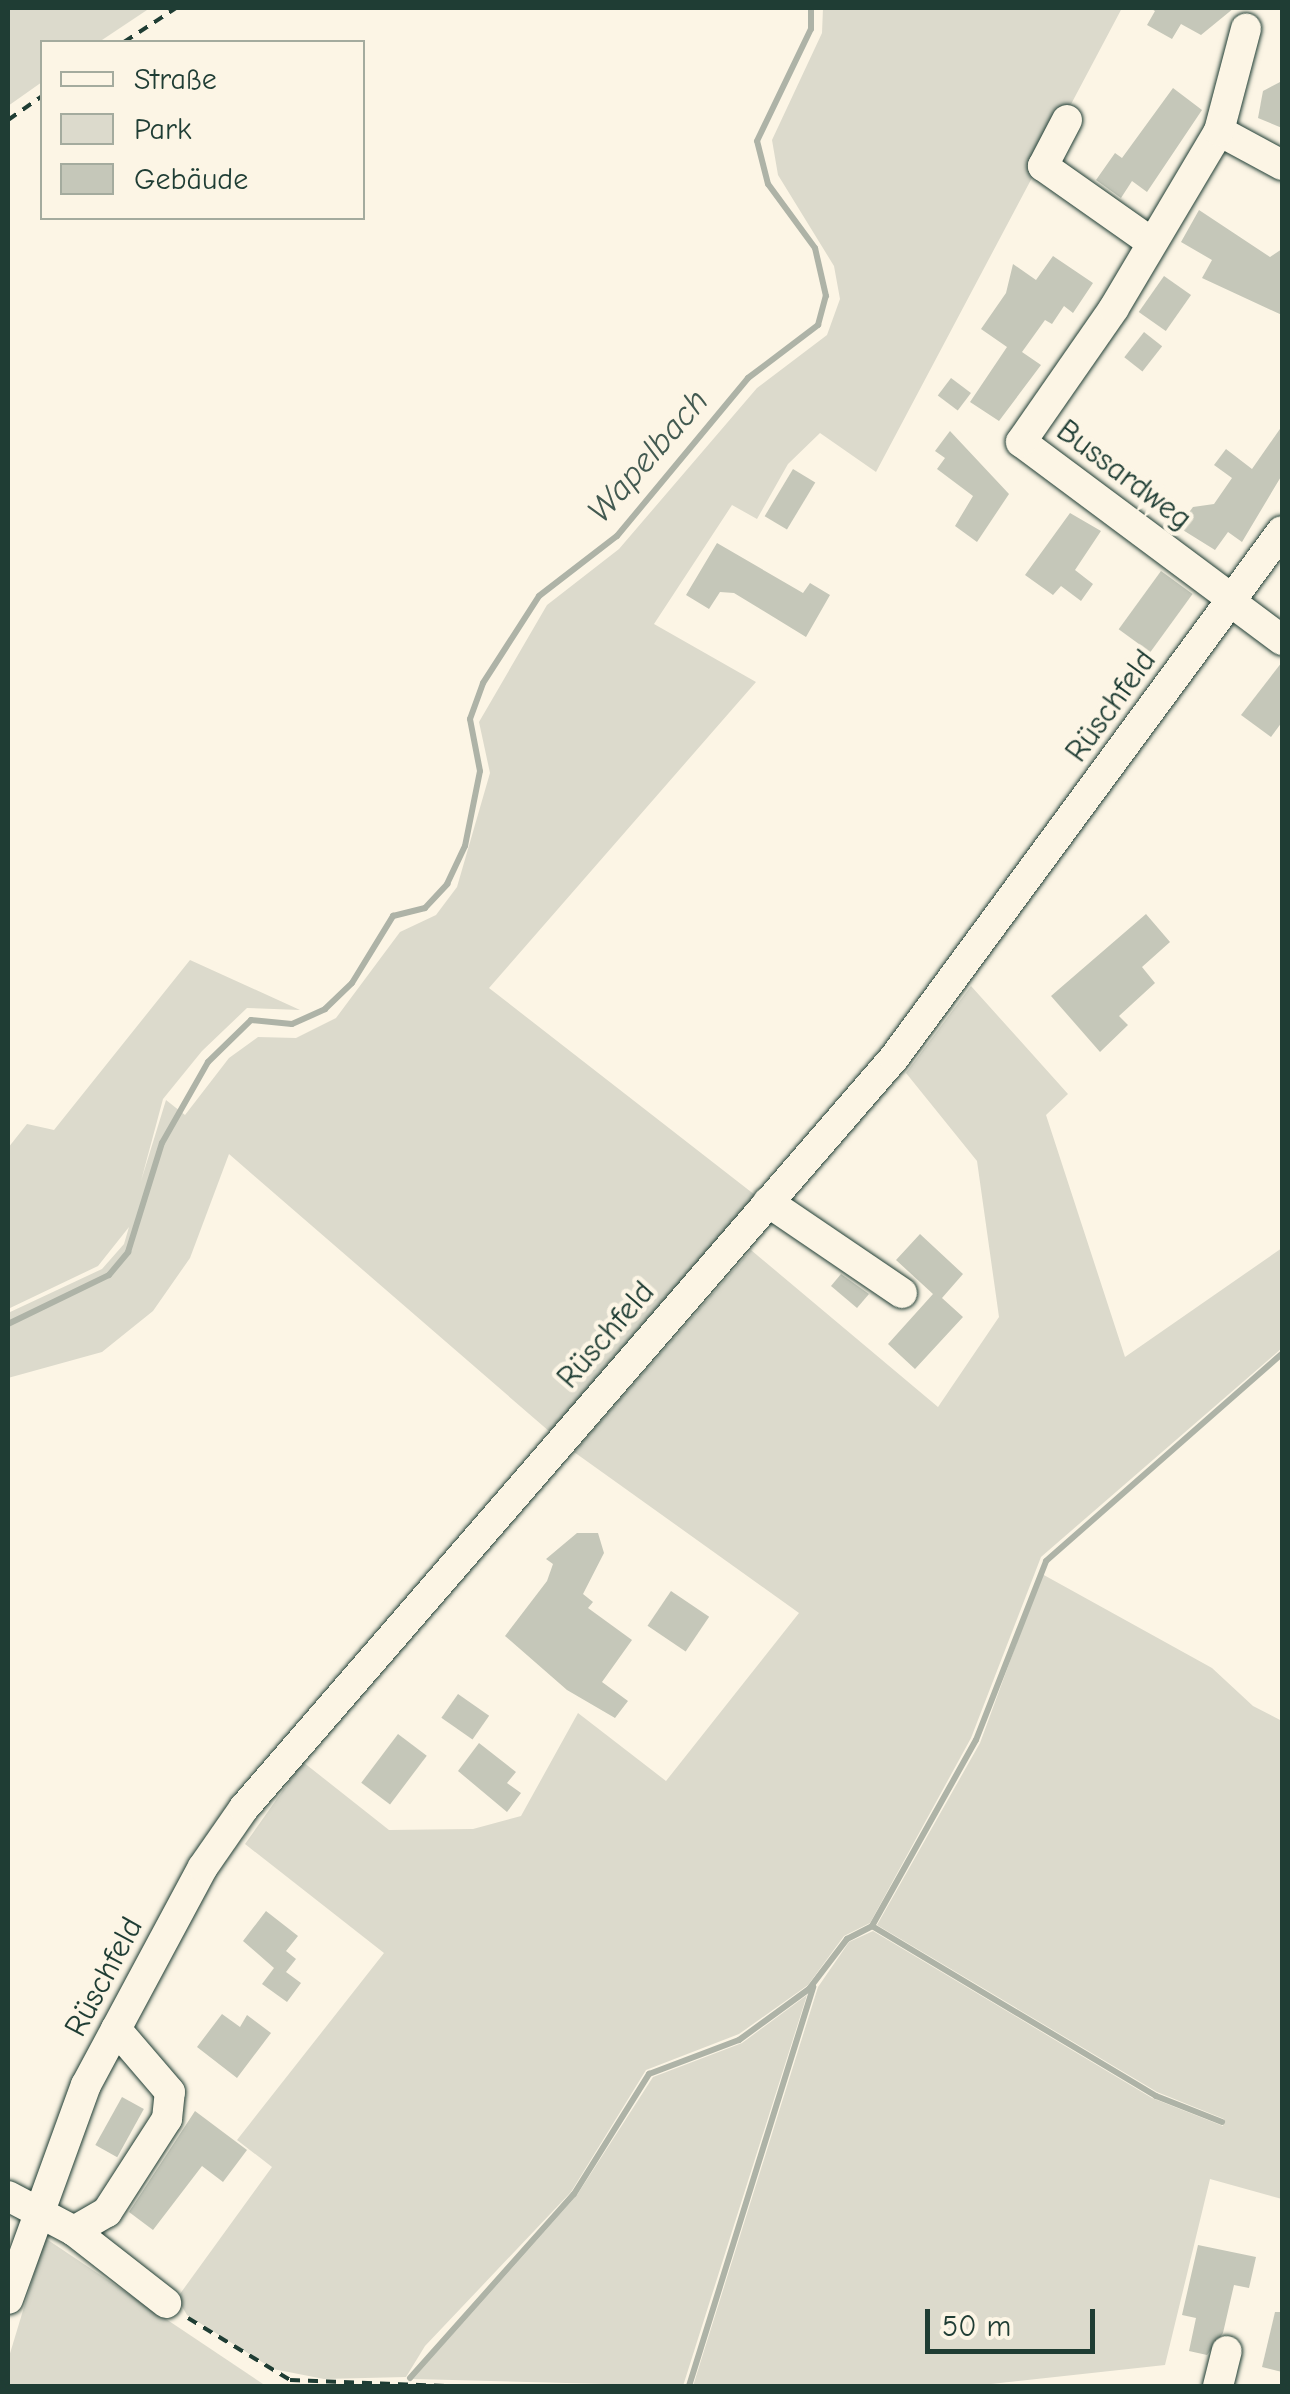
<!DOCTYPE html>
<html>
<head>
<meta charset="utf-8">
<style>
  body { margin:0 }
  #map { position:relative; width:1290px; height:2394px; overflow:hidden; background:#fcf5e5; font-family:"Comic Neue",sans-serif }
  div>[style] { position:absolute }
  .green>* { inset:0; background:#dcdacc }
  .stream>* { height:6px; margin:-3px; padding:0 3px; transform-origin:3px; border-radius:3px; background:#aeb3a7 }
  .building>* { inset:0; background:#c5c7b9; transform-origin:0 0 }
  .path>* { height:4px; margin-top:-2px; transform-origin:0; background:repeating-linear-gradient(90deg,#1f3d34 0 10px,transparent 0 18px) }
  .roads { filter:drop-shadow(0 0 2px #1f3d34) drop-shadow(0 0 2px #1f3d34) }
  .minor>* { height:30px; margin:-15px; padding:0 15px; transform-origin:15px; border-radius:15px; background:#fcf5e5 }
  span { translate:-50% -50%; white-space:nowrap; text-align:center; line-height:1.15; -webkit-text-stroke:9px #fcf5e5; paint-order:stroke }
  .street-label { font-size:32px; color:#1f3d34 }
  .water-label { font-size:35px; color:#435a51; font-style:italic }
  .frame { position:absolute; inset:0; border:10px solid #1f3d34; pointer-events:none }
  .legend { position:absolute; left:40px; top:40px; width:325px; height:180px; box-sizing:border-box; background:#fcf5e5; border:2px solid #a4ab9e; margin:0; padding:12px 18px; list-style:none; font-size:30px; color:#1f3d34 }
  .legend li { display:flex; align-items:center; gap:20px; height:50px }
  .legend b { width:50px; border:2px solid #a4ab9e }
  .scale { position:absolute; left:925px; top:2309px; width:170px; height:45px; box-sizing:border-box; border:5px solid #1f3d34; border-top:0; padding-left:12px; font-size:30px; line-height:35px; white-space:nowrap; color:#1f3d34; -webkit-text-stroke:8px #fcf5e5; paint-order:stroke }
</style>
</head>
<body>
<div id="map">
  <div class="green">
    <i style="clip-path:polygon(8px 8px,150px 8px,99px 42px,42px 42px,42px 82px,8px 106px)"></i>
    <i style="clip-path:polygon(823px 8px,1122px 8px,876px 472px,820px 433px,788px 464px,757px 519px,732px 505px,654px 624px,756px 682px,489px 988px,755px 1195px,550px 1432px,229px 1154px,190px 1258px,153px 1311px,102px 1352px,8px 1378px,8px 1313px,102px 1269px,124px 1244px,129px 1227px,98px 1266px,8px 1309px,8px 1148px,27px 1124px,54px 1130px,190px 960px,300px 1010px,247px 1008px,202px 1051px,163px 1099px,141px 1181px,166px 1100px,185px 1115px,229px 1058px,258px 1037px,296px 1038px,336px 1018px,400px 932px,436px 915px,457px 887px,490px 773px,479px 722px,547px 605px,619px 549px,757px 388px,827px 335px,840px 299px,834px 266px,778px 175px,772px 140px,822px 33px)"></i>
    <i style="clip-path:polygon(971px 986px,1068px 1094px,1046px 1115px,1125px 1357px,1282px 1248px,1282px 1348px,1041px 1557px,971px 1738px,870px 1923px,844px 1936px,808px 1985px,739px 2034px,646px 2070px,571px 2192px,425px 2346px,406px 2377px,324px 2379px,273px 2369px,187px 2315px,177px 2298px,272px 2167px,237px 2140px,384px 1953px,245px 1844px,303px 1762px,389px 1830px,473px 1829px,521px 1816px,578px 1713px,666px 1781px,799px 1613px,574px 1452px,751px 1250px,938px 1407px,999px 1317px,977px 1161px,906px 1073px)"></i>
    <i style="clip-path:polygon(1042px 1574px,1212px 1668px,1253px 1706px,1282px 1721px,1282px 2199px,1210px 2179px,1165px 2365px,973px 2386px,693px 2386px,818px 1987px,849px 1942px,873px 1931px,1152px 2098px,1223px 2126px,1224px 2119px,1157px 2092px,877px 1925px,980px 1743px)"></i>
    <i style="clip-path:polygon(807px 1995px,683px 2386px,413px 2379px,577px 2195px,653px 2077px,742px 2043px)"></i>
    <i style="clip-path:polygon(45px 2238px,266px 2386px,8px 2386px,8px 2360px)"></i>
  </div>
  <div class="stream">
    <i style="left:8px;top:1324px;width:112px;rotate:-25.9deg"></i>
    <i style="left:109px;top:1275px;width:30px;rotate:-50deg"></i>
    <i style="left:128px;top:1252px;width:114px;rotate:-72.7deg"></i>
    <i style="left:162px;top:1143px;width:93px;rotate:-60.4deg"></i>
    <i style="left:208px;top:1062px;width:60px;rotate:-44.3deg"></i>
    <i style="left:251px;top:1020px;width:41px;rotate:5.6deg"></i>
    <i style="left:292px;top:1024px;width:36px;rotate:-24deg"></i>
    <i style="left:325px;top:1009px;width:37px;rotate:-44deg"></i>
    <i style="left:352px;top:983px;width:79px;rotate:-58.5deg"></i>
    <i style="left:393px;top:916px;width:33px;rotate:-14deg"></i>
    <i style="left:425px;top:908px;width:33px;rotate:-47deg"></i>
    <i style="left:447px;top:884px;width:42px;rotate:-64.7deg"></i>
    <i style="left:465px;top:846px;width:76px;rotate:-78.7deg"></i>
    <i style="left:480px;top:771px;width:53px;rotate:-100.9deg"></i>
    <i style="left:470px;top:719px;width:38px;rotate:-70deg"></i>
    <i style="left:483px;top:683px;width:103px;rotate:-57.2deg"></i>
    <i style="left:539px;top:596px;width:98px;rotate:-37.6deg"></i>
    <i style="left:617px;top:536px;width:205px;rotate:-50.3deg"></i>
    <i style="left:748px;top:378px;width:88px;rotate:-37.1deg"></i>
    <i style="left:818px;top:325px;width:30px;rotate:-75deg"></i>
    <i style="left:826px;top:296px;width:49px;rotate:-102.9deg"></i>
    <i style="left:815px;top:248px;width:79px;rotate:-126.3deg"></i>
    <i style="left:768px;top:184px;width:44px;rotate:-104.3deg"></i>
    <i style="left:757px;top:141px;width:124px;rotate:-64.3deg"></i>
    <i style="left:811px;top:29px;width:21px;rotate:-90deg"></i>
    <i style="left:872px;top:1926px;width:331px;rotate:30.9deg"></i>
    <i style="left:1156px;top:2096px;width:71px;rotate:21.5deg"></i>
    <i style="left:410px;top:2378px;width:246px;rotate:-48.3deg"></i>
    <i style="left:574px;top:2194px;width:142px;rotate:-58deg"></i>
    <i style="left:649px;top:2074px;width:96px;rotate:-20.7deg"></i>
    <i style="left:739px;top:2040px;width:87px;rotate:-36.1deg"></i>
    <i style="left:809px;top:1989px;width:63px;rotate:-52.8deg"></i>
    <i style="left:847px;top:1939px;width:28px;rotate:-27deg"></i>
    <i style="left:872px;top:1926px;width:213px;rotate:-60.8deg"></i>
    <i style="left:976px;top:1740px;width:192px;rotate:-68.6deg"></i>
    <i style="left:1046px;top:1561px;width:314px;rotate:-41.3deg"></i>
    <i style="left:689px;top:2386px;width:418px;rotate:-72.7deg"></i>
  </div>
  <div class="building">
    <i style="clip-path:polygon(1150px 8px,1234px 8px,1201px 35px,1181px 24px,1172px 39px,1147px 25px,1155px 11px)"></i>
    <i style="clip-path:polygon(1282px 81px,1282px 128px,1258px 118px,1263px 91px)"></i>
    <i style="clip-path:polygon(1173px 88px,1202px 110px,1147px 192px,1132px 181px,1121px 198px,1096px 180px,1115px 153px,1122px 158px)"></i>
    <i style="clip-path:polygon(1199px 210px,1270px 257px,1282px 249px,1282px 315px,1202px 278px,1212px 260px,1181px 242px)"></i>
    <i style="clip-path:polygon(1053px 256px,1093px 283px,1073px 313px,1064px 306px,1052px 324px,1045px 320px,1022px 352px,1041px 365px,999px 421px,970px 402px,1007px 347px,981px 329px,1006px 293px,1013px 264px,1036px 280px)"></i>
    <i style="left:1164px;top:276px;width:33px;height:44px;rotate:35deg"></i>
    <i style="left:1144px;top:332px;width:23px;height:32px;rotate:38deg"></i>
    <i style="left:951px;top:378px;width:25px;height:22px;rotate:37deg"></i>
    <i style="clip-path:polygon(1282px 426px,1282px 475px,1242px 542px,1228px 532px,1215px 550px,1178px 527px,1193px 507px,1214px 504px,1232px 478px,1214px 465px,1226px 449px,1252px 469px)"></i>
    <i style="clip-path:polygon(950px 431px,1009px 494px,977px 542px,955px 526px,973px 496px,937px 469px,945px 458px,935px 451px)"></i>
    <i style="left:793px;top:469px;width:26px;height:55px;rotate:31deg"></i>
    <i style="clip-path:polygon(1070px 513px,1101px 531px,1075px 570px,1093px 584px,1081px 601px,1061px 586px,1053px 595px,1025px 575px)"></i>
    <i style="clip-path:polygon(717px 543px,803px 593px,810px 583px,830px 595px,806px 637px,734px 593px,720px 592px,709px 609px,686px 595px)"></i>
    <i style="left:1161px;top:571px;width:39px;height:72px;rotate:36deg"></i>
    <i style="clip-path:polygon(1282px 662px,1282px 722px,1271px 737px,1241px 715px)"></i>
    <i style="clip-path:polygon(1146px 914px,1170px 942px,1142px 967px,1155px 983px,1119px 1016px,1128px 1025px,1100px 1052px,1051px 996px)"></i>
    <i style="clip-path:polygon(920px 1234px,963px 1274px,942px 1298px,963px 1317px,915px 1369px,888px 1344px,933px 1294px,896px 1260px)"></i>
    <i style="clip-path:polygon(841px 1274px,869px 1294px,857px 1308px,831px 1286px)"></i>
    <i style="clip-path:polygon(577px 1533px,598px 1533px,604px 1553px,583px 1594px,593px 1602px,588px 1608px,632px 1640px,602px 1682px,628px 1701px,615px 1718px,567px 1690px,505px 1636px,547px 1581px,553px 1564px,546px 1559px)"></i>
    <i style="left:671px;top:1591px;width:46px;height:42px;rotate:34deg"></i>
    <i style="left:458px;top:1694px;width:38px;height:29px;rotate:35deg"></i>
    <i style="left:398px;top:1734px;width:36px;height:61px;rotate:37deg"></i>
    <i style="clip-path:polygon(479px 1743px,516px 1772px,507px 1783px,521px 1793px,507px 1812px,458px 1771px)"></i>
    <i style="clip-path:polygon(266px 1911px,298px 1936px,286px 1951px,296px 1959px,286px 1972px,301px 1983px,287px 2002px,262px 1984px,274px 1968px,243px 1941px)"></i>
    <i style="clip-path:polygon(222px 2014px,240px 2027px,247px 2015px,271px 2033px,237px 2078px,197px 2047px)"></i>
    <i style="left:122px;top:2097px;width:25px;height:55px;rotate:29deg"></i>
    <i style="clip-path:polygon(195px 2111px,247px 2150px,223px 2182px,202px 2166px,153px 2230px,129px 2212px)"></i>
    <i style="clip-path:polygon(1198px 2245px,1256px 2257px,1249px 2288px,1234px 2285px,1223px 2333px,1207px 2355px,1189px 2351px,1196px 2318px,1182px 2315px)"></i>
    <i style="clip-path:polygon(1275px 2312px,1282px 2312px,1282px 2372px,1262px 2367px)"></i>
  </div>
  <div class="path">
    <i style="left:124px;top:42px;width:62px;rotate:-33.2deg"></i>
    <i style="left:8px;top:120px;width:42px;rotate:-35.2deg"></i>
    <i style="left:188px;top:2318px;width:119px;rotate:31.3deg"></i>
    <i style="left:290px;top:2380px;width:156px;rotate:2.2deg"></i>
  </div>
  <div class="roads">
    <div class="minor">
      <i style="left:1067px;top:120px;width:52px;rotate:117.6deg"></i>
      <i style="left:1043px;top:166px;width:132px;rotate:35.1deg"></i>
      <i style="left:1219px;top:131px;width:72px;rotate:28.4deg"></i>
      <i style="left:1232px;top:599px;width:263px;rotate:-143.3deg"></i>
      <i style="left:1021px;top:442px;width:163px;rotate:-55.2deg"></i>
      <i style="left:1114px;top:308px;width:206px;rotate:-59.3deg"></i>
      <i style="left:1219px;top:131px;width:106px;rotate:-75.2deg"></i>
      <i style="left:1231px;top:602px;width:64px;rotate:36.7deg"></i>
      <i style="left:768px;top:1202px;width:162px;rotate:34.2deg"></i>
      <i style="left:8px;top:2196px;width:75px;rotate:27.9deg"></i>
      <i style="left:74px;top:2231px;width:38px;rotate:-30deg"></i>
      <i style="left:107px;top:2212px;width:111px;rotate:-57.2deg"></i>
      <i style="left:167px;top:2119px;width:27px;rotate:-84deg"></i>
      <i style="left:170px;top:2092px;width:83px;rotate:-130.6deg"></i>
      <i style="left:74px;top:2231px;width:117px;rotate:38deg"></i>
      <i style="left:8px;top:2299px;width:228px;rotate:-70deg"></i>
      <i style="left:86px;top:2085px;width:247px;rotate:-61.8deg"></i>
      <i style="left:203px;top:1867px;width:72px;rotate:-55.2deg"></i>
      <i style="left:244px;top:1808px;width:992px;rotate:-49.09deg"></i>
      <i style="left:894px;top:1058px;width:654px;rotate:-53.64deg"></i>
      <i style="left:1218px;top:2386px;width:36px;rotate:-76deg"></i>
    </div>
  </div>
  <div class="street-label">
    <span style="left:1124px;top:475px;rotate:37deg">Bussardweg</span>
    <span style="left:1111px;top:706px;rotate:-54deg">Rüschfeld</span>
    <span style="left:606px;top:1335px;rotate:-49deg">Rüschfeld</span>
    <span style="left:104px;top:1977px;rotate:-62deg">Rüschfeld</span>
  </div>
  <div class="water-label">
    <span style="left:648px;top:456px;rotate:-49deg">Wapelbach</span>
  </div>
  <div class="frame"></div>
  <ul class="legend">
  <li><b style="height:12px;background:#fcf5e5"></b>Straße</li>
  <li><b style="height:28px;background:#dcdacc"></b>Park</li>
  <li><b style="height:28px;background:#c5c7b9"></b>Gebäude</li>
  </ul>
  <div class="scale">50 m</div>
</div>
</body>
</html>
